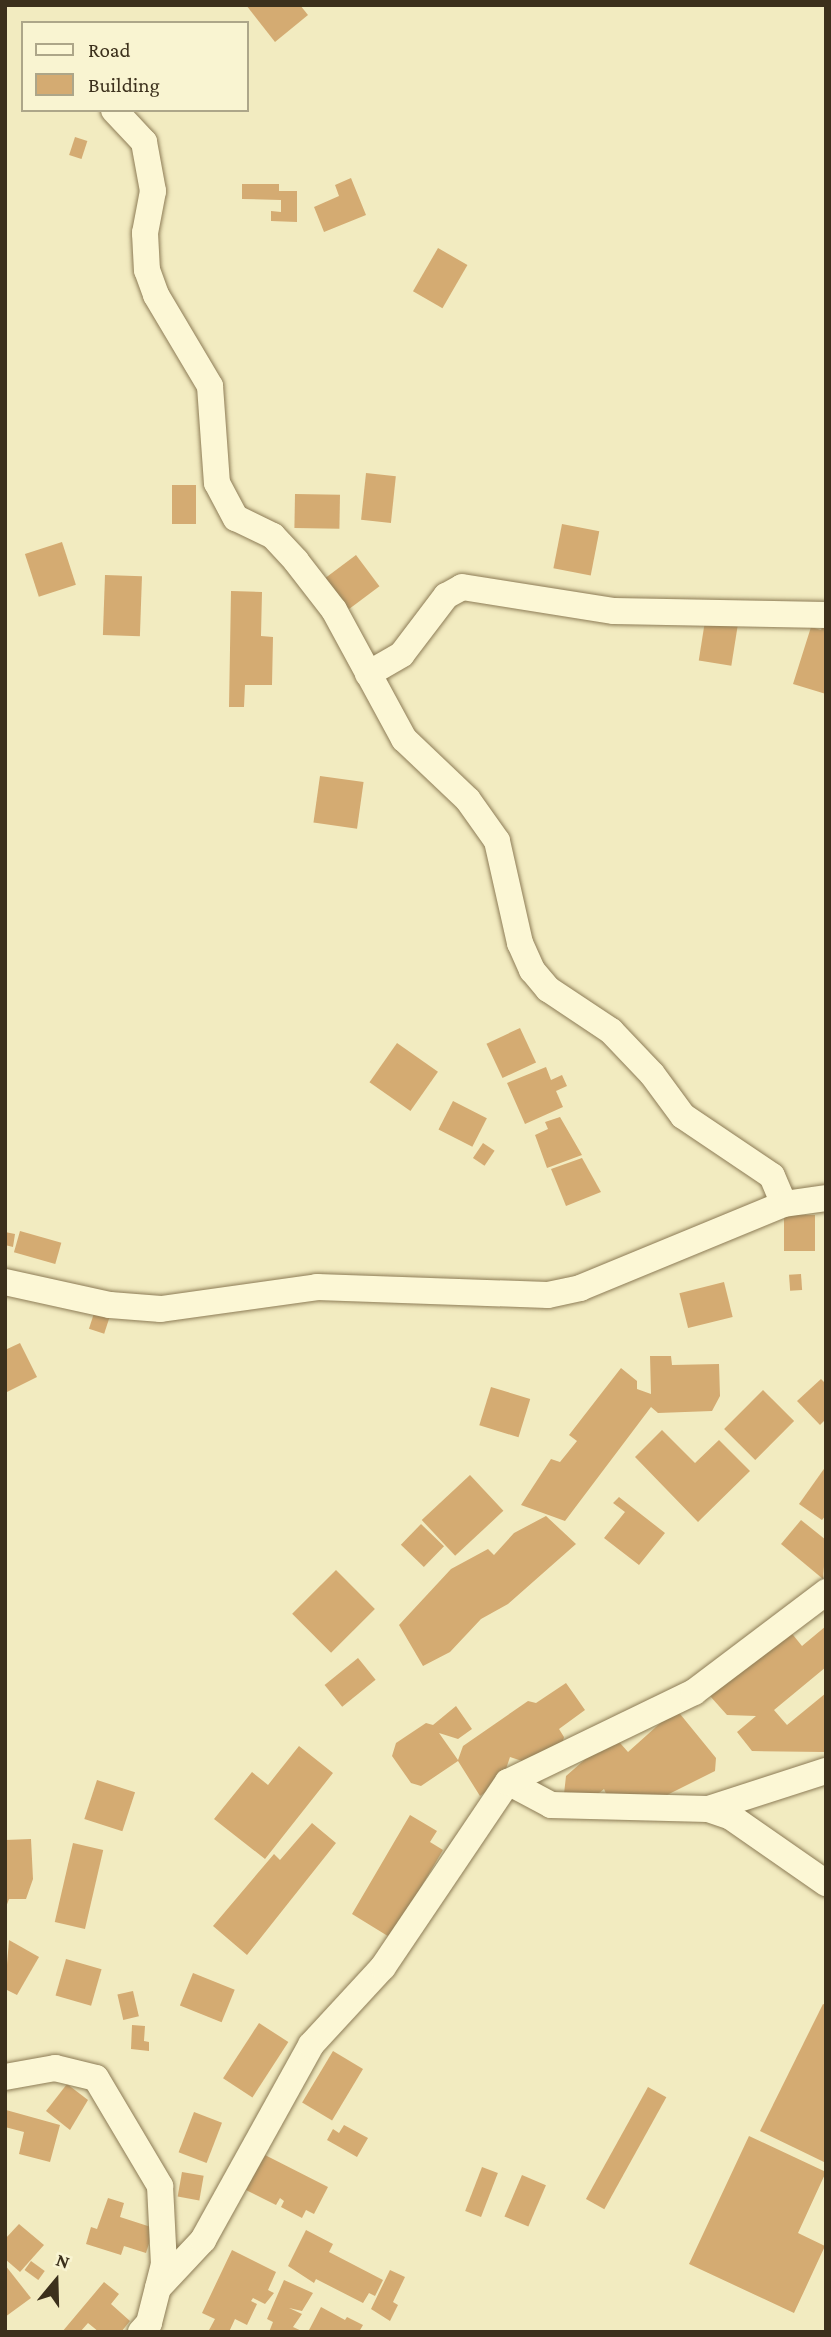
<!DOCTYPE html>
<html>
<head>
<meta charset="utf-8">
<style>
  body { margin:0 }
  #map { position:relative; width:831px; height:2337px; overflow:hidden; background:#f2ebc0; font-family:"Crimson Pro",serif }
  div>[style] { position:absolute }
  .building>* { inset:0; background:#d4ab72; transform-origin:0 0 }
  .roads { filter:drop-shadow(0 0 2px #8d7c56) drop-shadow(0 0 2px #8d7c56) }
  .minor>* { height:26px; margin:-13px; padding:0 13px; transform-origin:13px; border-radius:13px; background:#fcf7d5 }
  span { translate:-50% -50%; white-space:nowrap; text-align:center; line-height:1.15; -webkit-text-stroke:5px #f9f4d1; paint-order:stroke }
  .frame { position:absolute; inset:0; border:7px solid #3c301c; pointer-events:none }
  .legend { position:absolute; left:21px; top:21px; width:228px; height:91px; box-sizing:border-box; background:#f9f4d1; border:2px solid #ada689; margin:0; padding:9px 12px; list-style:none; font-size:21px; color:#3c301c }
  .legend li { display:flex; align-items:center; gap:14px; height:35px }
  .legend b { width:35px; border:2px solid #ada689 }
  .north { position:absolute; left:21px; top:2246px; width:70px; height:70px; -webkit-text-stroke:5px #f9f4d1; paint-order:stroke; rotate:19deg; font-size:19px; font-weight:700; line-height:28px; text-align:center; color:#3c301c }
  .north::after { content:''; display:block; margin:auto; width:24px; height:32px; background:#3c301c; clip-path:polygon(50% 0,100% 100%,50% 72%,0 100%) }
</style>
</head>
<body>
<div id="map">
  <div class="building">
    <i style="clip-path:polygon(246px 5px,300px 5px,308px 15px,275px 42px)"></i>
    <i style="left:75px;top:137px;width:13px;height:19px;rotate:18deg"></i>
    <i style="clip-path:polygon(351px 178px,366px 215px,324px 232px,314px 207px,339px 196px,335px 185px)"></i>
    <i style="clip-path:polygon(242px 184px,279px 184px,279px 191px,297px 191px,297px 222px,271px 221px,271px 211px,281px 212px,281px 200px,242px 199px)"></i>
    <i style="left:438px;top:248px;width:34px;height:50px;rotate:30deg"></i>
    <i style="left:366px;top:473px;width:30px;height:47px;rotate:6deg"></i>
    <i style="left:172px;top:485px;width:24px;height:39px"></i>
    <i style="left:295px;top:494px;width:45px;height:34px;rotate:1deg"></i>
    <i style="left:562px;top:524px;width:38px;height:45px;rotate:11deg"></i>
    <i style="left:62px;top:542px;width:45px;height:39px;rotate:72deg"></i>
    <i style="left:356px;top:555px;width:39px;height:38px;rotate:53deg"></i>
    <i style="left:105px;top:575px;width:37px;height:60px;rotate:2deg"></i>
    <i style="clip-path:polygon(231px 591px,262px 592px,261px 636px,273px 637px,272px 685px,245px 685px,244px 707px,229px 707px)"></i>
    <i style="left:705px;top:621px;width:33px;height:40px;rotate:9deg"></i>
    <i style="clip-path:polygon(823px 625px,826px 626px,826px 694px,793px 684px,811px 627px,821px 630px)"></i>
    <i style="left:320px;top:776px;width:44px;height:47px;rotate:8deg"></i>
    <i style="left:520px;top:1028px;width:38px;height:37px;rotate:65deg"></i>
    <i style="left:397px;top:1043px;width:50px;height:48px;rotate:35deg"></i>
    <i style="clip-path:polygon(546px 1067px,551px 1080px,562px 1075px,567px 1086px,556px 1091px,563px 1107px,525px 1124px,507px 1083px)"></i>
    <i style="left:453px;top:1101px;width:38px;height:32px;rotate:27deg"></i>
    <i style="clip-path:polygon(560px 1117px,582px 1155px,547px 1168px,535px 1135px,548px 1129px,545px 1122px)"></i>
    <i style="left:483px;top:1143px;width:14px;height:18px;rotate:34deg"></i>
    <i style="clip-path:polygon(582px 1158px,601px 1192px,566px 1206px,551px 1169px)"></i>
    <i style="left:784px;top:1215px;width:31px;height:36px"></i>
    <i style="left:20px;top:1231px;width:43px;height:22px;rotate:16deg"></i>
    <i style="clip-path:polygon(5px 1232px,15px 1234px,13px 1247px,5px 1245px)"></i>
    <i style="left:801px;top:1274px;width:16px;height:12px;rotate:86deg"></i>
    <i style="left:724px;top:1282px;width:36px;height:46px;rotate:76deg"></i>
    <i style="left:97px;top:1304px;width:16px;height:26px;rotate:18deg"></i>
    <i style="clip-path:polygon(20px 1343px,37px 1377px,5px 1393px,5px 1350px)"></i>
    <i style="clip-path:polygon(650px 1356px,671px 1356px,672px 1365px,719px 1364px,720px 1396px,712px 1411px,658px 1413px,651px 1407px,565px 1521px,521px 1505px,551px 1459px,560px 1462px,577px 1441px,569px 1435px,621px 1368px,637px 1381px,637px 1389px,651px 1394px)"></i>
    <i style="clip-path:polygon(821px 1379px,826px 1384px,826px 1419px,820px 1425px,797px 1401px)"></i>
    <i style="left:491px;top:1387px;width:41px;height:40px;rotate:17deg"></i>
    <i style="left:763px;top:1390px;width:44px;height:55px;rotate:45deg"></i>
    <i style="clip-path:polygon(662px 1430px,695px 1463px,719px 1440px,750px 1471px,698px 1522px,635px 1457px)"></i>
    <i style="clip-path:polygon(826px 1466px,826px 1515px,822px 1520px,799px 1504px)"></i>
    <i style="left:470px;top:1475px;width:49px;height:66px;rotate:47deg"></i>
    <i style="clip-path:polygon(619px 1497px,665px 1533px,639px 1565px,604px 1538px,625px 1512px,613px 1503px)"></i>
    <i style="clip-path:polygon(546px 1516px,576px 1544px,508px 1604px,481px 1619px,450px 1652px,423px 1666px,399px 1625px,451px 1569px,488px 1549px,494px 1555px,514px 1533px)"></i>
    <i style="clip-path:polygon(801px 1520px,826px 1540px,823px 1579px,781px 1544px)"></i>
    <i style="left:421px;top:1524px;width:32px;height:29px;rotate:44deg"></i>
    <i style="left:336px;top:1570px;width:55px;height:62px;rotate:45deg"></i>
    <i style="clip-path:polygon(826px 1626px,826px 1667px,774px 1710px,787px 1725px,826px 1693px,826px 1752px,752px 1751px,737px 1732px,756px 1716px,727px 1715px,710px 1696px,789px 1630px,802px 1646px)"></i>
    <i style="left:358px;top:1658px;width:28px;height:43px;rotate:51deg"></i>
    <i style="clip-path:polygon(566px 1683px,585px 1710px,559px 1729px,564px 1737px,562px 1745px,534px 1765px,510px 1757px,502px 1781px,480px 1796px,458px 1761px,421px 1786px,411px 1783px,392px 1756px,396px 1743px,426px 1723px,433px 1725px,456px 1706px,472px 1729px,458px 1739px,439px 1733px,458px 1760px,463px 1746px,528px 1701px,536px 1703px)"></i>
    <i style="clip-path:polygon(676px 1709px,716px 1758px,715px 1771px,653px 1802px,609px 1800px,604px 1789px,593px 1798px,564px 1794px,566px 1776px,613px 1735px,628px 1752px)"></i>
    <i style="clip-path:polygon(299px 1746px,333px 1773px,265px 1859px,214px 1819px,252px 1772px,268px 1785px)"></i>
    <i style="left:97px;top:1780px;width:40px;height:41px;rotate:18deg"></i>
    <i style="clip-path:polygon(410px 1815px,437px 1831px,430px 1842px,443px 1850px,391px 1938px,352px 1914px)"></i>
    <i style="clip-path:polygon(312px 1823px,336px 1843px,247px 1955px,213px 1926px,274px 1854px,280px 1860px)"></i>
    <i style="clip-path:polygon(31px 1839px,33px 1879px,26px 1899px,9px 1899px,5px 1910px,5px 1840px)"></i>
    <i style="left:73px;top:1843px;width:31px;height:81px;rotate:13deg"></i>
    <i style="clip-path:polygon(9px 1940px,39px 1957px,17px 1995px,5px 1989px)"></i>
    <i style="left:66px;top:1959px;width:37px;height:38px;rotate:16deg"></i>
    <i style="left:193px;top:1973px;width:45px;height:35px;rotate:22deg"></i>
    <i style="left:133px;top:1991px;width:26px;height:16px;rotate:77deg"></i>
    <i style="clip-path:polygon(823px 2004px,826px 2005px,826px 2163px,760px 2131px)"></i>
    <i style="left:259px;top:2023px;width:35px;height:66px;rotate:33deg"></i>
    <i style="clip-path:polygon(132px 2025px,145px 2026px,144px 2041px,149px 2042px,149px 2051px,131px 2049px)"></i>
    <i style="left:333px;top:2051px;width:35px;height:60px;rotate:31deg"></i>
    <i style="clip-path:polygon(67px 2084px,88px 2100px,70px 2130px,46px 2111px)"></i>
    <i style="left:648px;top:2087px;width:21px;height:128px;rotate:29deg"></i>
    <i style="clip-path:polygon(6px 2110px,60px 2125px,50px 2162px,19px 2154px,24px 2132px,5px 2127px)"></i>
    <i style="left:194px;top:2112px;width:30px;height:43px;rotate:21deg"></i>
    <i style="clip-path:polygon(344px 2125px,368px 2138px,357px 2157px,327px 2140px,333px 2129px,339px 2133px)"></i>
    <i style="clip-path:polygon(749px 2136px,826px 2172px,798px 2233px,825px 2246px,794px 2313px,689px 2264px)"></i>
    <i style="clip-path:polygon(265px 2155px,328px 2187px,314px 2214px,306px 2210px,302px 2218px,281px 2207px,284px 2201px,280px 2198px,276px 2205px,246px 2190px)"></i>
    <i style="left:482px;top:2167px;width:17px;height:47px;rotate:21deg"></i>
    <i style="left:182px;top:2172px;width:22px;height:25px;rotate:10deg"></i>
    <i style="left:522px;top:2175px;width:26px;height:45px;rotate:23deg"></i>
    <i style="clip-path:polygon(108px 2198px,124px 2203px,120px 2217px,154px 2228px,146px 2253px,124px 2246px,121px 2255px,86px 2244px,91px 2227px,97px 2229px)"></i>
    <i style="clip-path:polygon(19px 2224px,44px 2245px,20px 2272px,5px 2259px,5px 2239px)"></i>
    <i style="clip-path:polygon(306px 2230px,333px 2244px,329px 2252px,383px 2280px,375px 2296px,369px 2293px,363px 2303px,316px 2279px,314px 2283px,288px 2266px)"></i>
    <i style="clip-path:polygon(232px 2250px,276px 2272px,268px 2290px,274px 2293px,265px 2304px,253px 2298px,251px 2301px,257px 2304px,247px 2325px,235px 2319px,229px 2332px,208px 2332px,215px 2319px,202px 2313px)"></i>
    <i style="left:31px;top:2261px;width:17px;height:11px;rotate:36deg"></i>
    <i style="clip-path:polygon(5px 2265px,31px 2298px,5px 2317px)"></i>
    <i style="clip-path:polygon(390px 2270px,405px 2277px,393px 2302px,398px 2305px,390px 2321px,371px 2309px)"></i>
    <i style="clip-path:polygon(284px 2280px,313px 2293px,302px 2311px,289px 2308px,302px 2314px,293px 2327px,304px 2332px,269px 2332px,273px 2322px,267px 2319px)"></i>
    <i style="clip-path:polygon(104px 2282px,119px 2294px,111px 2304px,130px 2321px,121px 2332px,99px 2332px,88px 2323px,80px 2332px,62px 2332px)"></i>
    <i style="clip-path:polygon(321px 2307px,345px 2320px,347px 2317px,363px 2325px,359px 2332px,308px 2332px)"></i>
  </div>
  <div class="roads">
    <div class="minor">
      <i style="left:114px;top:110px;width:44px;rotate:46.8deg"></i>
      <i style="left:144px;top:142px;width:50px;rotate:79.6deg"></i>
      <i style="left:153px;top:191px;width:43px;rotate:100.8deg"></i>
      <i style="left:145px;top:233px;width:37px;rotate:87deg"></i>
      <i style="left:147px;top:270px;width:27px;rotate:70deg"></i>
      <i style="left:156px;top:295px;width:106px;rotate:59.3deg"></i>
      <i style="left:210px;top:386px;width:97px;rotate:85.9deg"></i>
      <i style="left:217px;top:483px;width:40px;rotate:62deg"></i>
      <i style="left:236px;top:518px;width:41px;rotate:25.9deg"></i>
      <i style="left:273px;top:536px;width:34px;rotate:47deg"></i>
      <i style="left:296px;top:561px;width:62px;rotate:52.2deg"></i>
      <i style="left:334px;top:610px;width:147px;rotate:61.5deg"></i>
      <i style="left:404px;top:739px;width:88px;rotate:43.6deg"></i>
      <i style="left:468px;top:800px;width:50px;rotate:54.7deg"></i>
      <i style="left:497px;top:841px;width:105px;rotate:77.3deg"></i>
      <i style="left:520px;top:943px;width:30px;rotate:66deg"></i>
      <i style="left:532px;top:970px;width:25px;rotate:50deg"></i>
      <i style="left:548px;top:989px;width:76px;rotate:33.7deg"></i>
      <i style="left:611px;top:1031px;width:59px;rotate:46.4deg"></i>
      <i style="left:652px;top:1074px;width:52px;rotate:53.6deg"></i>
      <i style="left:683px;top:1116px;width:107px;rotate:34deg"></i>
      <i style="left:772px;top:1176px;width:30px;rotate:67deg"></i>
      <i style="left:368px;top:674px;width:39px;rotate:-30deg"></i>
      <i style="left:402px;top:654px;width:73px;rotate:-52.8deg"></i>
      <i style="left:446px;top:596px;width:18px;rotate:-29deg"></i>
      <i style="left:462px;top:587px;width:154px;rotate:9deg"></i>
      <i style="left:614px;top:611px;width:212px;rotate:1.1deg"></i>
      <i style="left:5px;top:1282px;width:107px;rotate:12.4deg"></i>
      <i style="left:110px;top:1305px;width:51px;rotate:4.5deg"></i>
      <i style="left:161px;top:1309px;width:158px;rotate:-8deg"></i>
      <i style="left:317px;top:1287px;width:231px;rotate:2deg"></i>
      <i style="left:548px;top:1295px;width:33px;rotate:-12deg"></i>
      <i style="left:580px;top:1288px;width:221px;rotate:-22.4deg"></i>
      <i style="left:784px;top:1204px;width:42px;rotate:-8.1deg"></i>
      <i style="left:508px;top:1782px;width:49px;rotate:28.1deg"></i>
      <i style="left:551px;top:1805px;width:157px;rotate:1.5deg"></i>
      <i style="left:708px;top:1809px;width:24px;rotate:19deg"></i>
      <i style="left:731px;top:1817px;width:116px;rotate:34.8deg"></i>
      <i style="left:708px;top:1809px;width:124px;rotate:-17.9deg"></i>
      <i style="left:5px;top:2077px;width:51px;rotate:-10.2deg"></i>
      <i style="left:55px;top:2068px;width:42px;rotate:13.7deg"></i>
      <i style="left:96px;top:2078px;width:126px;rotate:59.3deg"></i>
      <i style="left:160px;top:2186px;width:78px;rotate:87.1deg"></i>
      <i style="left:164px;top:2264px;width:61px;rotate:104.3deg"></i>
      <i style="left:149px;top:2323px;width:12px;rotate:132deg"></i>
      <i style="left:158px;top:2288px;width:66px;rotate:-46.8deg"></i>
      <i style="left:203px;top:2240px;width:223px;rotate:-61deg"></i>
      <i style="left:311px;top:2045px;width:106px;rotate:-47.3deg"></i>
      <i style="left:383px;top:1967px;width:223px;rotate:-56deg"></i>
      <i style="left:508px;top:1782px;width:207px;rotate:-25.8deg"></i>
      <i style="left:694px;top:1692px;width:166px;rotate:-37.1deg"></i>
    </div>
  </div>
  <div class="frame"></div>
  <ul class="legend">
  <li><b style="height:9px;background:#fcf7d5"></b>Road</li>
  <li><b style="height:19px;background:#d4ab72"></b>Building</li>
  </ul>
  <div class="north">N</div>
</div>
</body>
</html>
